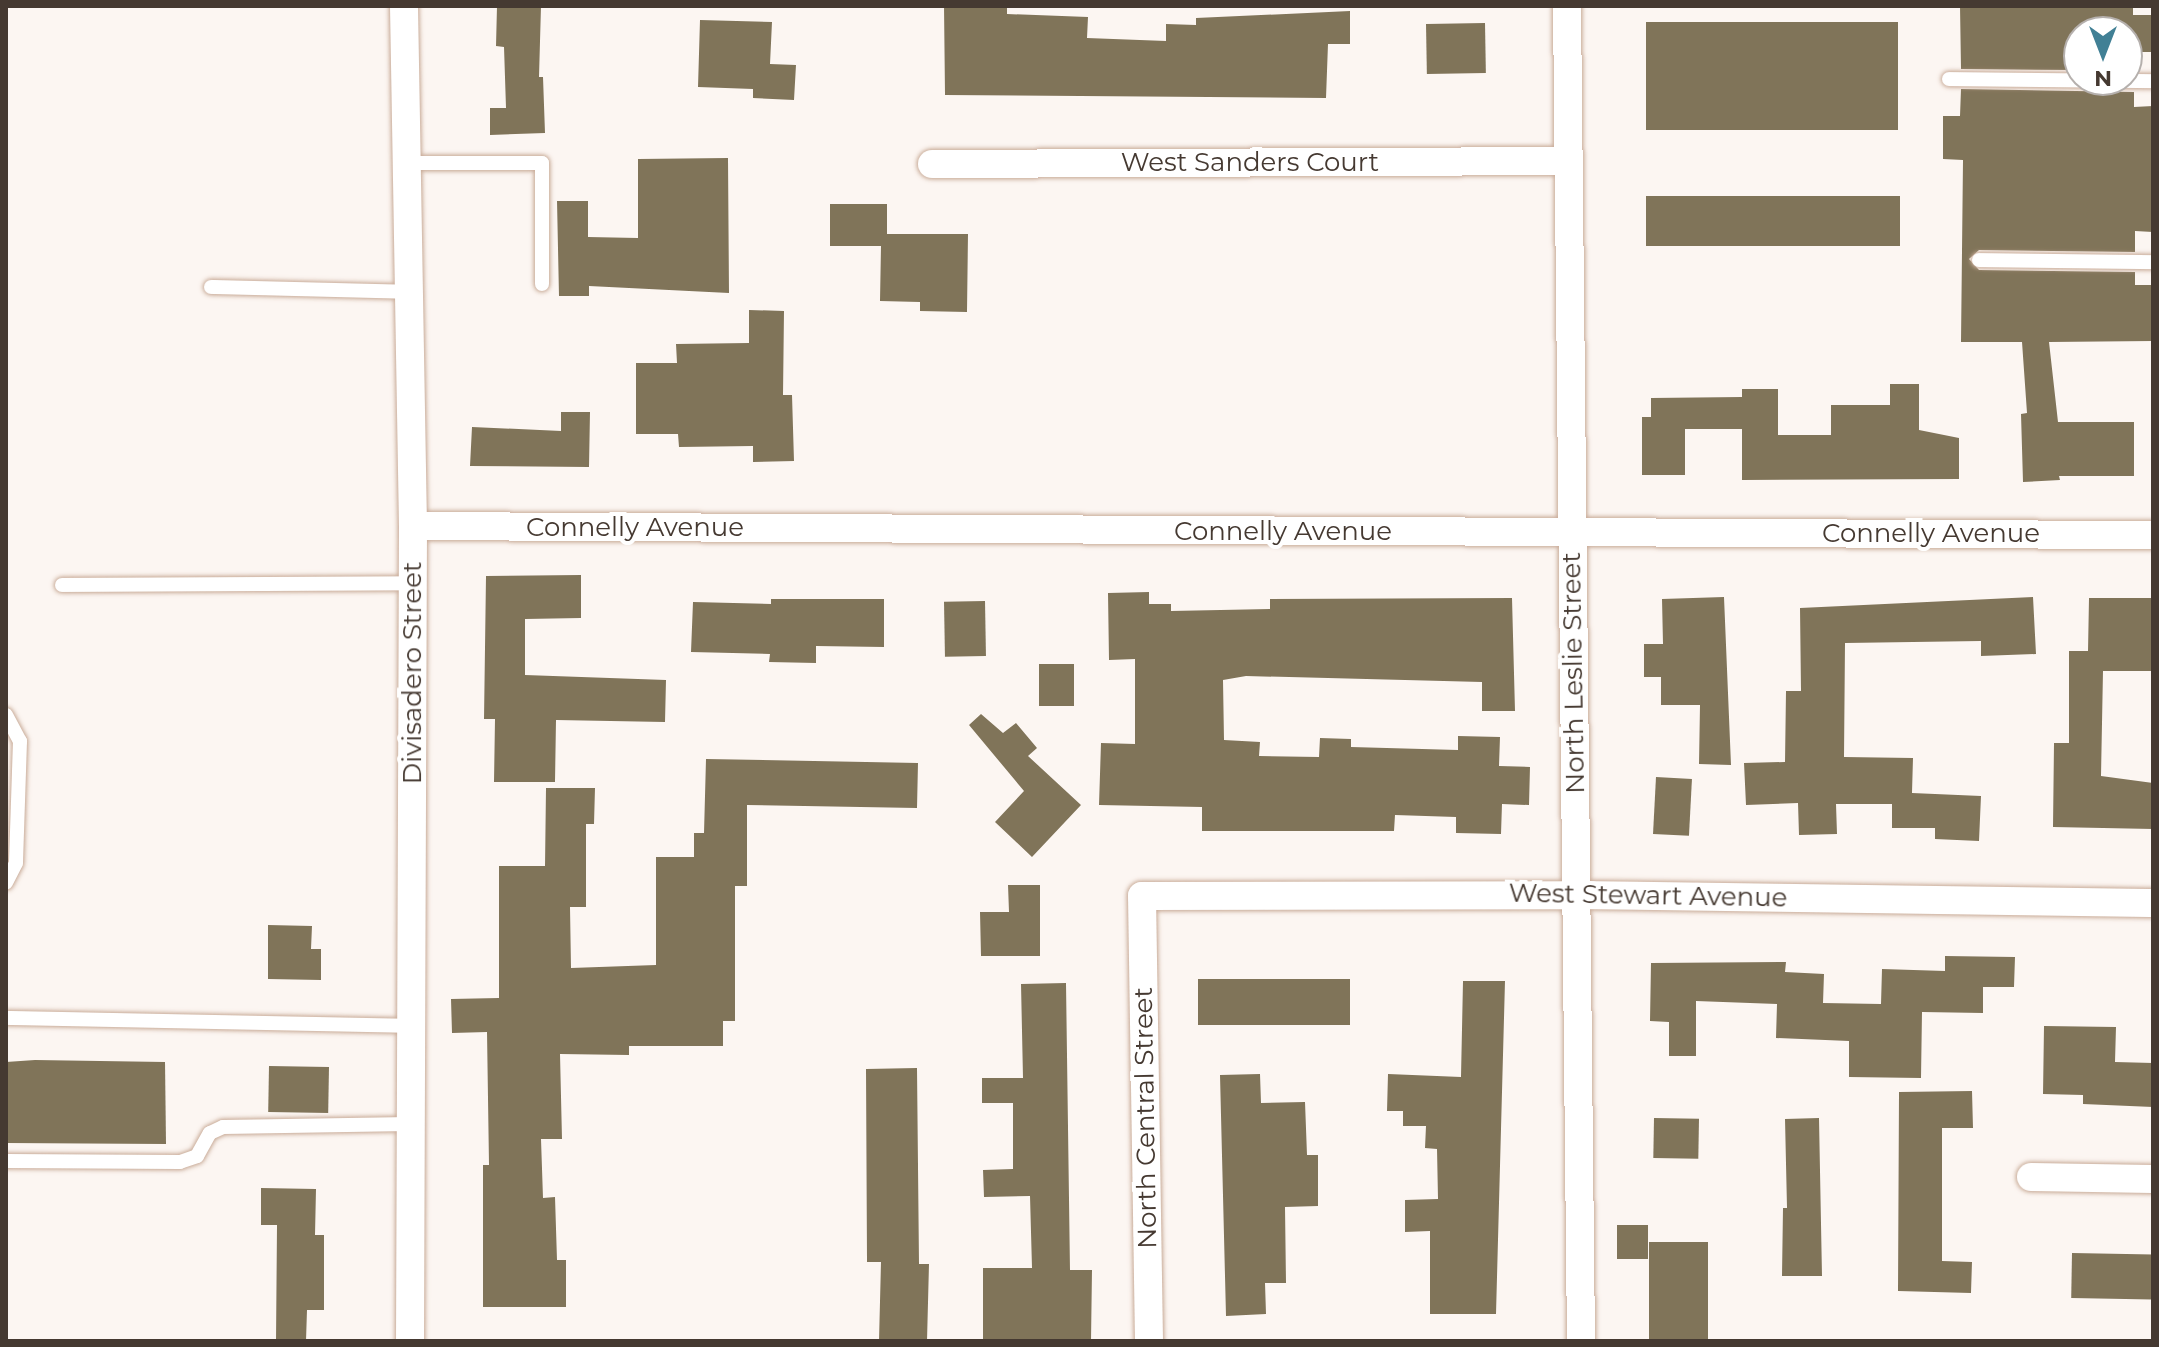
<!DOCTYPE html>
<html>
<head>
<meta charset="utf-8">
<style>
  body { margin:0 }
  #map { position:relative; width:2159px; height:1347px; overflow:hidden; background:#fcf6f2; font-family:Montserrat,sans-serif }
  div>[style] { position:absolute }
  .building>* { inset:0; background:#807459; transform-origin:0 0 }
  .roads { filter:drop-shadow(0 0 2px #c9ac99) drop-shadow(0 0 2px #c9ac99) }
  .lane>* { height:14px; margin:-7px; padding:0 7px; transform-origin:7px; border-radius:7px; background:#fff }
  .street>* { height:28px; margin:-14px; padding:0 14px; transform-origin:14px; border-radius:14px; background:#fff }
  span { translate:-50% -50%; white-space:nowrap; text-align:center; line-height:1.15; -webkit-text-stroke:8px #fff; paint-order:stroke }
  .street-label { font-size:26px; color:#453931 }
  .frame { position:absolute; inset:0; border:8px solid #453931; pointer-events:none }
  .north { position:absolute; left:2063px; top:16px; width:80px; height:80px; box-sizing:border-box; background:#fff; border:2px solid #b5b0ad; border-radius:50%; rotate:180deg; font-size:22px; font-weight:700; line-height:32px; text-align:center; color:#453931 }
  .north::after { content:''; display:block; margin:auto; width:28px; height:36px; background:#418095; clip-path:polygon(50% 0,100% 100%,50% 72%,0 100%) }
</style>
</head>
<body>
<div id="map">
  <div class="building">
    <i style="clip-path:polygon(497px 6px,541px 6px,539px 77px,543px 77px,545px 133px,490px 135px,490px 108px,506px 108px,504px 47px,496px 46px)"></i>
    <i style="clip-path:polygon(944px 6px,1007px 6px,1007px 14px,1088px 17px,1087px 38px,1166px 41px,1166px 24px,1196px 25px,1196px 18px,1350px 11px,1350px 44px,1328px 44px,1326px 98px,945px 95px)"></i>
    <i style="clip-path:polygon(1960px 6px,2133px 6px,2133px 15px,2153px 15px,2153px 52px,2127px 52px,2127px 32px,2074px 32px,2072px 70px,1961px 69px)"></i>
    <i style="clip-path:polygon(700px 20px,772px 22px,770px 64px,796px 65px,794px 100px,753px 98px,753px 89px,698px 87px)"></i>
    <i style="left:1646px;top:22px;width:252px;height:108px"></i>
    <i style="left:1485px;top:23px;width:50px;height:59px;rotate:89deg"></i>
    <i style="clip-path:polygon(1961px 89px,2134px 92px,2134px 107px,2153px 106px,2153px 232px,2135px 231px,2135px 252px,1979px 250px,1969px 259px,1979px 270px,2135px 272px,2135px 285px,2153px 285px,2153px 341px,2049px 342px,2058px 422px,2134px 422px,2134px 476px,2059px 476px,2060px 480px,2023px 482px,2021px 414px,2027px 413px,2022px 342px,1961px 342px,1963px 160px,1943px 159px,1943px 116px,1960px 116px)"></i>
    <i style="clip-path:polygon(728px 158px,729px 293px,589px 286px,589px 296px,559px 296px,557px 201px,588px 201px,588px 237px,638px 238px,638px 159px)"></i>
    <i style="left:1646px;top:196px;width:254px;height:50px"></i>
    <i style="clip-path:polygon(830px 204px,887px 204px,887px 234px,968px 234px,967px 312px,920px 311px,920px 302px,880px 301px,881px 246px,830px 246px)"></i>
    <i style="clip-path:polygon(749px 310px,784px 311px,783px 395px,792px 395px,794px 461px,753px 462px,753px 446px,679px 447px,678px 434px,636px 434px,636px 363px,677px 363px,676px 344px,749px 343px)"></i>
    <i style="clip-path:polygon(1890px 384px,1919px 384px,1919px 430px,1959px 438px,1959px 479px,1742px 480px,1742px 429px,1685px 429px,1685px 475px,1642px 475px,1642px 417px,1651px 417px,1651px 398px,1742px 397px,1742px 389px,1778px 389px,1778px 435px,1831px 435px,1831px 405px,1890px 405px)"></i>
    <i style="clip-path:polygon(561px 412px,590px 412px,589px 467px,470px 466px,472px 427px,561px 431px)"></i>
    <i style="clip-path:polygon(581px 575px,581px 618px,525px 619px,525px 675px,666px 680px,665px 722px,556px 720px,555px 782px,494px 782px,495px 719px,484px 719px,486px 576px)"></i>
    <i style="clip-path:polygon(1149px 592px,1149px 604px,1171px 604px,1171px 611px,1270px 609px,1270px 599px,1512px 598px,1515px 711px,1482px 711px,1482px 682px,1246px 676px,1223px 680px,1224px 740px,1260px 742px,1259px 756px,1319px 757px,1320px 738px,1351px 739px,1351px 747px,1458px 750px,1458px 736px,1500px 737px,1499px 766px,1530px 767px,1529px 805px,1502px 804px,1501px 834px,1456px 833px,1456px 817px,1395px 815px,1394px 831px,1202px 831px,1202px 807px,1099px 805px,1101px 743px,1135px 744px,1135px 659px,1109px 660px,1108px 593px)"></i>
    <i style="clip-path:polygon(1724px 597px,1731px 765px,1699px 764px,1700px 705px,1661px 705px,1661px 677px,1644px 677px,1644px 644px,1663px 644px,1662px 599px)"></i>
    <i style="clip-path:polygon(2033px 597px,2036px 654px,1981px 656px,1981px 641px,1845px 643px,1844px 757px,1913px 758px,1912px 793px,1981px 796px,1979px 841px,1935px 839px,1935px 828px,1892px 828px,1892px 804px,1836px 804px,1837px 834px,1799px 835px,1798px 803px,1746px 805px,1744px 763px,1785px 762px,1786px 691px,1801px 691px,1800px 608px)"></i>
    <i style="clip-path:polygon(2089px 598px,2151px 598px,2151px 671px,2103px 671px,2101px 776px,2153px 783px,2153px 829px,2053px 827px,2054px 743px,2069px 743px,2069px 651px,2088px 651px)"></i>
    <i style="clip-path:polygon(771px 599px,884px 599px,884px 647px,816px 646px,816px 663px,769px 662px,770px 654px,691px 652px,693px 602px,771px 604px)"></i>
    <i style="left:985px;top:601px;width:55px;height:41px;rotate:89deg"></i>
    <i style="left:1039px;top:664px;width:35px;height:42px"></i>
    <i style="clip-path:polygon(981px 714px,1003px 733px,1016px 723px,1037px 748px,1028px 756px,1081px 805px,1032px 857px,995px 822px,1024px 791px,969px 725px)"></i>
    <i style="clip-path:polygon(706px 759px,918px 763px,917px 808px,747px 805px,747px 886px,735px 886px,735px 1021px,723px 1021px,723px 1046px,629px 1046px,629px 1055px,560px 1054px,562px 1139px,541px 1139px,543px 1198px,555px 1197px,557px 1260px,566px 1260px,566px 1307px,483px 1307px,483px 1165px,489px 1165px,487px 1032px,452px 1033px,451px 999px,499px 998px,499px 866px,545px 866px,546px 788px,595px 788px,594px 824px,586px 824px,586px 907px,570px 907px,571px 968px,656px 965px,656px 857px,694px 857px,694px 833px,704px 833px)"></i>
    <i style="left:1656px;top:777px;width:36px;height:57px;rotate:3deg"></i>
    <i style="clip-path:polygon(1008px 885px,1040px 885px,1040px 956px,981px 956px,980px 912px,1009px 912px)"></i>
    <i style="clip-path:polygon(268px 925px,312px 926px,311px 949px,321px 949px,321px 980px,268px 979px)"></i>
    <i style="clip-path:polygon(1945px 956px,2015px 957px,2014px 987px,1983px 987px,1983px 1013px,1922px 1012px,1921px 1078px,1849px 1077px,1849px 1041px,1776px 1038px,1777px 1004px,1696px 1001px,1696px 1056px,1669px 1056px,1669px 1022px,1650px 1021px,1651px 963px,1786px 962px,1785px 972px,1824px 974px,1823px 1003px,1881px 1004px,1882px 969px,1945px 971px)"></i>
    <i style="left:1198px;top:979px;width:152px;height:46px"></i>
    <i style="clip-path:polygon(1463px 981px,1505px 981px,1496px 1314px,1430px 1314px,1430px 1231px,1405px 1232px,1405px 1200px,1438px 1199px,1437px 1149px,1425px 1148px,1426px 1126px,1403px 1126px,1403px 1111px,1387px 1111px,1388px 1074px,1461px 1077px)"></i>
    <i style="clip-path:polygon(1066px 983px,1070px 1270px,1092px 1270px,1091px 1341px,983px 1341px,983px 1268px,1032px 1268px,1030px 1196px,984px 1197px,983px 1170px,1013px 1169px,1013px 1103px,982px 1103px,982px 1078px,1023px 1078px,1021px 984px)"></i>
    <i style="clip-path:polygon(2044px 1026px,2116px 1027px,2115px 1062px,2153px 1063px,2153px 1107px,2083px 1104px,2083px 1095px,2043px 1094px)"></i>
    <i style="clip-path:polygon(35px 1060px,165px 1062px,166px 1144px,6px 1143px,6px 1062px)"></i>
    <i style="left:269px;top:1066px;width:60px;height:46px;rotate:1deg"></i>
    <i style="clip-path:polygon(917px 1068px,919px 1264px,929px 1264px,927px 1341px,879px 1341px,881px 1262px,867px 1262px,866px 1069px)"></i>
    <i style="clip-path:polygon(1260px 1074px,1261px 1103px,1305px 1102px,1307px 1155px,1318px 1155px,1318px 1206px,1285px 1207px,1286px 1283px,1265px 1283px,1266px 1314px,1226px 1316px,1220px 1075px)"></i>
    <i style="clip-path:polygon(1972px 1091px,1973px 1128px,1942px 1128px,1942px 1261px,1972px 1262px,1971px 1293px,1898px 1291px,1899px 1092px)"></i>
    <i style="left:1654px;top:1118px;width:45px;height:40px;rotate:1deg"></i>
    <i style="clip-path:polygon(1819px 1118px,1822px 1276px,1782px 1276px,1783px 1208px,1787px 1208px,1785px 1119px)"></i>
    <i style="clip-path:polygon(261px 1188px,316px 1189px,315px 1235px,324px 1235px,324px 1310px,307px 1310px,306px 1341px,276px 1341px,277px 1225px,261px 1225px)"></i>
    <i style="left:1617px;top:1225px;width:31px;height:34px"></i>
    <i style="left:1649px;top:1242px;width:59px;height:99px"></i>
    <i style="left:2072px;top:1253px;width:81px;height:45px;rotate:1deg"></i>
  </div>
  <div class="roads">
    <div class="lane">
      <i style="left:1949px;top:79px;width:204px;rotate:0.6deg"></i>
      <i style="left:407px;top:163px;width:135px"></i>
      <i style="left:542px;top:163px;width:121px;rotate:90deg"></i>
      <i style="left:1979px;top:260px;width:174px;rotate:0.7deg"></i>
      <i style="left:211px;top:287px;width:198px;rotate:1.4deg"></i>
      <i style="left:62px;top:585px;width:351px;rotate:-0.3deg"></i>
      <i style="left:6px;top:715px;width:30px;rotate:62deg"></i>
      <i style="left:20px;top:741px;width:122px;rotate:91.9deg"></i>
      <i style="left:16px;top:863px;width:22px;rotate:117deg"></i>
      <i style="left:6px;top:1018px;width:405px;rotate:1.1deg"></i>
      <i style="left:6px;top:1161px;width:174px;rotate:0.3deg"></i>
      <i style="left:180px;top:1162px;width:18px;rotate:-19deg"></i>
      <i style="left:197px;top:1156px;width:26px;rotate:-61deg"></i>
      <i style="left:210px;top:1133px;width:14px;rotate:-25deg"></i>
      <i style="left:223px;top:1127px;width:187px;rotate:-0.9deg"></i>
    </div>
    <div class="street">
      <i style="left:404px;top:6px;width:520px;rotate:89.01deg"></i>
      <i style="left:413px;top:526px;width:815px;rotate:90.21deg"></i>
      <i style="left:1567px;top:6px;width:1335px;rotate:89.4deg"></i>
      <i style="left:932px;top:164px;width:636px;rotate:-0.27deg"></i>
      <i style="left:413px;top:526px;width:1740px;rotate:0.3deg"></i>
      <i style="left:2031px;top:1177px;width:122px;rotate:0.9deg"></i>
      <i style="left:1149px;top:1341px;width:445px;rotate:-90.9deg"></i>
      <i style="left:1142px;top:896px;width:435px;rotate:-0.1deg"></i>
      <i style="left:1577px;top:895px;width:576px;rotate:0.8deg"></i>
    </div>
  </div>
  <div class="street-label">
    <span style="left:1250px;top:163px">West Sanders Court</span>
    <span style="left:635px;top:528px">Connelly Avenue</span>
    <span style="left:1283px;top:532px">Connelly Avenue</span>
    <span style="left:1931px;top:534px">Connelly Avenue</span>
    <span style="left:413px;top:673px;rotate:-90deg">Divisadero Street</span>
    <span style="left:1574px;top:673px;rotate:-91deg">North Leslie Street</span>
    <span style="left:1648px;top:896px;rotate:1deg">West Stewart Avenue</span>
    <span style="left:1146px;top:1118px;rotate:-91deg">North Central Street</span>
  </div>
  <div class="frame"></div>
  <div class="north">N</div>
</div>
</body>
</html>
